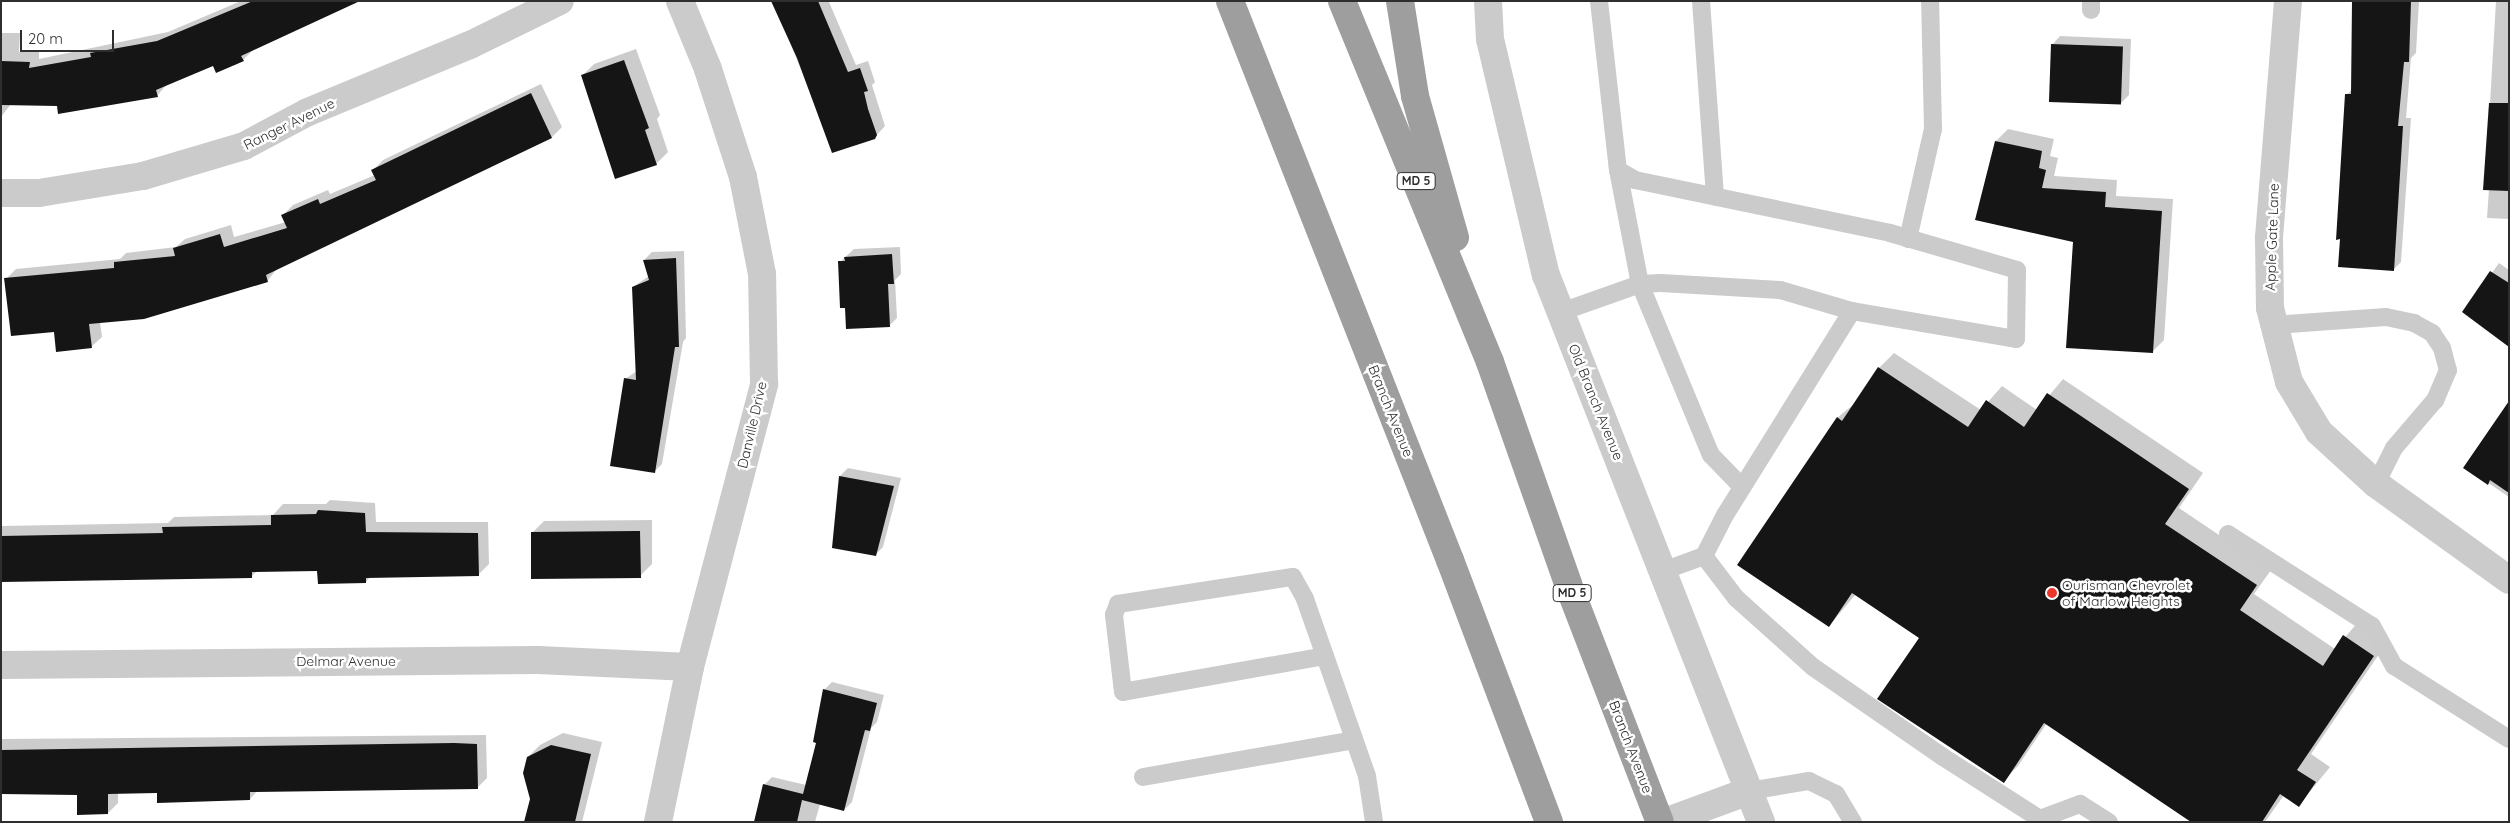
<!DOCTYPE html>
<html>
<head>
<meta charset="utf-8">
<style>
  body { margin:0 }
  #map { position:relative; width:2510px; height:823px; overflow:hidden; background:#fff; font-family:Quicksand,sans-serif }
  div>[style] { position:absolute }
  .shadow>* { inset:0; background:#0003 }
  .building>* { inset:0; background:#151515; transform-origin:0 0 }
  .service>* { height:18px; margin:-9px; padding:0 9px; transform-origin:9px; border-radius:9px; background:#cbcbcb }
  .minor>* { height:28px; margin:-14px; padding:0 14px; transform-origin:14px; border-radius:14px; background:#cbcbcb }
  .tertiary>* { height:28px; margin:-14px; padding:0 14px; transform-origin:14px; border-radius:14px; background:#cbcbcb }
  .trunk>* { height:28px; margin:-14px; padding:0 14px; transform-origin:14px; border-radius:14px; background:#9e9e9e }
  .dots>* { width:14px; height:14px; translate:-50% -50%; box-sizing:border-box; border:2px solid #fff; border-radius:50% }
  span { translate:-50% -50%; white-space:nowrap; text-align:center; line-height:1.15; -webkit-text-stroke:5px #fff; paint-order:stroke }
  .shield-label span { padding:1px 4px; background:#fff; border:1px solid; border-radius:4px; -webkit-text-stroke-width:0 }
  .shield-label { font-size:12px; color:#2e2e2e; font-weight:700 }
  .street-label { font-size:14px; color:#2e2e2e }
  .poi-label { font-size:14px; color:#2e2e2e }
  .left { translate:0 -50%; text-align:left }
  .frame { position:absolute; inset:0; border:2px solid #2e2e2e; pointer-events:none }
  .scale { position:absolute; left:20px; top:30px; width:94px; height:22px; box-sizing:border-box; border:2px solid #2e2e2e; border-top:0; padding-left:6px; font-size:15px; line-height:18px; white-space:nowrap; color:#2e2e2e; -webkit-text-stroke:4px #fff; paint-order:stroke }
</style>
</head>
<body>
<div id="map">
  <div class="shadow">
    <i style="clip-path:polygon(241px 1px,358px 1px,253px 50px,243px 60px,214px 65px,167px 84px,157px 96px,58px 105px,11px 104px,1px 117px,1px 33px,20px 33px,19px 52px,39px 52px,39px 59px,168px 32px)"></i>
    <i style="clip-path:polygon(774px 1px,832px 1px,829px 2px,856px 65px,868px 61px,875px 82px,872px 85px,885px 126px,874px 138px,833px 152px)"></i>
    <i style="clip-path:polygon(2354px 1px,2419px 1px,2416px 53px,2411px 58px,2406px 118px,2411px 118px,2401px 262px,2393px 270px,2347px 95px,2352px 89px)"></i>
    <i style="clip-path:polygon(2496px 1px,2509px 1px,2509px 219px,2487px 218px,2489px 189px,2485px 189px)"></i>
    <i style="clip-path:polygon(2060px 36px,2131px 39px,2129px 95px,2121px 103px,2052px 45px)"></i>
    <i style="clip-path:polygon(636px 49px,660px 115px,657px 119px,668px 152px,656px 164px,582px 76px,594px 64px)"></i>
    <i style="clip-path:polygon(541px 84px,562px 127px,552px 137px,277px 269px,267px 281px,100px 322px,102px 337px,91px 347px,55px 330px,6px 279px,16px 269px,120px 259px,126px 253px,176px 247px,185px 239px,231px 225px,234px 237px,286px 222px,283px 215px,293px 205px,328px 190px,330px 194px,375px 175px,373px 170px,383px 160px)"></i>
    <i style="clip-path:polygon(2008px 129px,2054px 139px,2050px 156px,2058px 158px,2054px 176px,2117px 180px,2116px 196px,2173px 199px,2164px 340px,2152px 352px,2074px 241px,1976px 219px,1996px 141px)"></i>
    <i style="clip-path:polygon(900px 247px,901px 274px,895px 280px,897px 318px,889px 326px,846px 307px,840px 262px,854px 249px)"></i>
    <i style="clip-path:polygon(684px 251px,686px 338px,683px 342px,662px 464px,654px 472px,625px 379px,637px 371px,633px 287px,649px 276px,644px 260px,652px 252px)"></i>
    <i style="clip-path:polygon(2499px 263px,2509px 270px,2509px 346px,2464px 312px)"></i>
    <i style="clip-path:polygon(1894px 353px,1981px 410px,2002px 386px,2037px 410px,2063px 379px,2203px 473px,2179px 508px,2271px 570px,2254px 594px,2335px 649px,2359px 621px,2388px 641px,2311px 754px,2330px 767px,2299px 805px,2284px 795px,2265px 822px,2193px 822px,2047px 723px,2018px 766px,2003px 781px,1920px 637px,1856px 594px,1829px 626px,1837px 418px,1854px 404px,1879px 368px)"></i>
    <i style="clip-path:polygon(2509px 418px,2509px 497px,2465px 467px)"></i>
    <i style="clip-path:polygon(848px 468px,901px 478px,883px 547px,875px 555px,840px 476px)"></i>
    <i style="clip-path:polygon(330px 500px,375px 503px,376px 522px,488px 522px,489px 564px,478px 575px,370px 577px,366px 582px,319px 570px,257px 571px,252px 576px,1px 580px,1px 526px,168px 523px,174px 517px,273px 515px,283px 504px,326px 504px)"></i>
    <i style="clip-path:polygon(652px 520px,652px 564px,640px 576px,532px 533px,544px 521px)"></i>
    <i style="clip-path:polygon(832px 682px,884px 695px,877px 722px,871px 728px,852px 802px,844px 810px,820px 804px,815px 822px,754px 822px,764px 785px,772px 777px,806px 785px,818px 742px,824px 690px)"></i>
    <i style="clip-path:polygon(563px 733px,602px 742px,582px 822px,525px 822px,531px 798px,528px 757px,540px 745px)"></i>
    <i style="clip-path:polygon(486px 735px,487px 778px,477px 788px,257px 791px,250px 799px,158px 792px,118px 792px,118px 803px,108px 813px,78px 793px,1px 794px,1px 739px)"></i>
  </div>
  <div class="building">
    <i style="clip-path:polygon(253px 1px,360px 1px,241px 56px,244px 61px,216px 73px,213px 66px,156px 90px,158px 97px,58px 114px,57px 106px,1px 105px,1px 61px,30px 62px,29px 68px,91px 57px,90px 53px,157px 41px)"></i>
    <i style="clip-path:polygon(771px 1px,818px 1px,848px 72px,860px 68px,868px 91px,864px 92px,868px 109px,877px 135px,875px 139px,832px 153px,797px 58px)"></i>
    <i style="clip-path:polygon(2352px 1px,2411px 1px,2409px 62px,2404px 62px,2398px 126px,2403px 126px,2394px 271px,2338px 267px,2340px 239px,2336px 240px,2345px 94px,2351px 94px)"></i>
    <i style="left:2051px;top:44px;width:72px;height:58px;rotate:2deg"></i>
    <i style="clip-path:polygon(624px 60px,649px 128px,645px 130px,657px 165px,615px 179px,581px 75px)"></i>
    <i style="clip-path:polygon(531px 93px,552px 138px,266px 275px,268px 282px,144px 319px,89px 324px,92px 348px,56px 352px,54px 332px,11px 336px,4px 278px,114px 268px,114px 262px,175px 256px,173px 248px,220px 234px,224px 247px,287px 228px,281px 215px,318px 199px,320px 204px,376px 180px,371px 170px)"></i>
    <i style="clip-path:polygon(2489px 103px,2509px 103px,2509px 191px,2483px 190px)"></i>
    <i style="clip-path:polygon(1995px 141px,2042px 151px,2039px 168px,2046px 170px,2042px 188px,2106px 192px,2105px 207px,2162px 211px,2153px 353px,2066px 348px,2073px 242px,1975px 220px)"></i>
    <i style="clip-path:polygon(892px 254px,894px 284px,888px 284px,890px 327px,846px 329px,845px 308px,840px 308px,838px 261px,845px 261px,844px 257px)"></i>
    <i style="clip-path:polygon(676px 258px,679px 347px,675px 347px,655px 473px,610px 466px,624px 378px,636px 380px,632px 287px,649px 280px,643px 260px)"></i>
    <i style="clip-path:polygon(2490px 271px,2509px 283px,2509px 347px,2462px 312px)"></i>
    <i style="clip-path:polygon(1878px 367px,1968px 427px,1986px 400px,2024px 427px,2047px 393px,2189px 489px,2165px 524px,2257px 585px,2240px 610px,2323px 666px,2343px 635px,2374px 656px,2297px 770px,2316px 782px,2299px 807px,2280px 794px,2262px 822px,2191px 822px,2044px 723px,2004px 783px,1877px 699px,1919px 638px,1852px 593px,1829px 627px,1737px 565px,1837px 417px,1842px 421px)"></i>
    <i style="clip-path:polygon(2509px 401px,2509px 493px,2490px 480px,2488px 485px,2463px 468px)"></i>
    <i style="clip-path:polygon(839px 476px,894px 486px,876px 556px,832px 548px)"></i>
    <i style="clip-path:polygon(318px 510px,365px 513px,366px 532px,478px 533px,479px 576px,366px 578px,366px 583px,318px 584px,317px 571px,252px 572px,252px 578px,1px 582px,1px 536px,163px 533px,162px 527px,271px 525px,271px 515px,316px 514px)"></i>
    <i style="clip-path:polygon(636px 531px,640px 531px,641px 578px,531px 579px,531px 532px)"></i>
    <i style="clip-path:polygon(823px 689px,877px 703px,870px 731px,865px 730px,844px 811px,802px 800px,797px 822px,754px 822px,763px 784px,803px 794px,816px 743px,813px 742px)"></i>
    <i style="clip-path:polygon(454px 743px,477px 744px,478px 789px,250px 792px,250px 800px,157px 803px,157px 793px,108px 794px,108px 814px,77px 815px,77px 795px,1px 794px,1px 750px)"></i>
    <i style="clip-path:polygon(551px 745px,591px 754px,575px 822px,524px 822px,530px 799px,523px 773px,527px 757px)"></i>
  </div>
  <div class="service">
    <i style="left:1599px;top:1px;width:170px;rotate:83.6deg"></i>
    <i style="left:1618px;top:170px;width:20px;rotate:30deg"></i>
    <i style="left:1635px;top:180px;width:260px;rotate:11.7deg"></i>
    <i style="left:1890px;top:233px;width:132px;rotate:16.2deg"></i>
    <i style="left:2017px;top:270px;width:69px;rotate:90.8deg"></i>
    <i style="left:2016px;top:339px;width:166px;rotate:-170.3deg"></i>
    <i style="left:1852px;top:311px;width:240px;rotate:121.9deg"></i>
    <i style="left:1725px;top:515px;width:46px;rotate:117.1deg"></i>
    <i style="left:1704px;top:556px;width:44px;rotate:159.9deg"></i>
    <i style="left:1701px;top:1px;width:196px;rotate:85.9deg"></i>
    <i style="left:2091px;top:10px;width:9px;rotate:-90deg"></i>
    <i style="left:1618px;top:170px;width:116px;rotate:79.1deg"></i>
    <i style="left:1640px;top:284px;width:185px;rotate:67.5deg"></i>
    <i style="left:1711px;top:455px;width:45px;rotate:45.9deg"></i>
    <i style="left:1908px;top:239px;width:113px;rotate:-77.2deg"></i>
    <i style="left:1933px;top:129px;width:128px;rotate:-91.3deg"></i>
    <i style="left:1561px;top:312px;width:84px;rotate:-19.5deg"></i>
    <i style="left:1640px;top:284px;width:21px;rotate:-3deg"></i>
    <i style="left:1661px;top:283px;width:119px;rotate:3.4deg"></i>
    <i style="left:1780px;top:290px;width:75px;rotate:16.3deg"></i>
    <i style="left:2274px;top:325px;width:112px;rotate:-4.1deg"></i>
    <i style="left:2386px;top:317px;width:29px;rotate:12deg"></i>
    <i style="left:2414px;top:323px;width:21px;rotate:29deg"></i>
    <i style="left:2432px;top:333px;width:18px;rotate:56deg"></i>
    <i style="left:2442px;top:348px;width:23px;rotate:75deg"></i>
    <i style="left:2448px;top:370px;width:33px;rotate:113deg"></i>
    <i style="left:2435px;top:400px;width:63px;rotate:130.5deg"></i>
    <i style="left:2394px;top:448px;width:40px;rotate:116.6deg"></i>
    <i style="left:2228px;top:534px;width:171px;rotate:32.6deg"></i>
    <i style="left:2372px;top:626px;width:46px;rotate:61.2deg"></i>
    <i style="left:2394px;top:666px;width:136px;rotate:32.4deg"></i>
    <i style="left:1704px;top:556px;width:53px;rotate:52.7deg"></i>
    <i style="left:1736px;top:598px;width:103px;rotate:41.9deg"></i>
    <i style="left:1813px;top:667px;width:158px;rotate:34.7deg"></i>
    <i style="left:1943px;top:757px;width:115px;rotate:32.6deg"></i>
    <i style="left:2040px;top:819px;width:43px;rotate:-20.6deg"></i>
    <i style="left:2080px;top:804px;width:34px;rotate:32deg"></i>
    <i style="left:1325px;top:656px;width:205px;rotate:169.9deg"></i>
    <i style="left:1123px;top:692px;width:78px;rotate:-96.7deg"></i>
    <i style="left:1114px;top:615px;width:12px;rotate:-70deg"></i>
    <i style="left:1118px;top:604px;width:177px;rotate:-8.8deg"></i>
    <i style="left:1293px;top:577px;width:25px;rotate:61deg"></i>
    <i style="left:1305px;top:599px;width:60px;rotate:70.7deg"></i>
    <i style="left:1325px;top:656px;width:127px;rotate:70.7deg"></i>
    <i style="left:1367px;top:776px;width:47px;rotate:81.3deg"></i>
    <i style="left:1143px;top:777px;width:214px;rotate:-9.9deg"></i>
    <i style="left:1749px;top:791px;width:61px;rotate:-9.5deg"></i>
    <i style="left:1809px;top:781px;width:30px;rotate:26deg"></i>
    <i style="left:1836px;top:794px;width:33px;rotate:59deg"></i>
  </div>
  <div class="minor">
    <i style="left:2288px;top:1px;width:238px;rotate:94.6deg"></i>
    <i style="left:2269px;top:238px;width:70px;rotate:89.2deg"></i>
    <i style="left:2270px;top:308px;width:76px;rotate:75.6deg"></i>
    <i style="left:2289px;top:382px;width:58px;rotate:59deg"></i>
    <i style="left:2319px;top:432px;width:77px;rotate:42.4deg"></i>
    <i style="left:2376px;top:484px;width:164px;rotate:35.8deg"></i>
    <i style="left:1px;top:193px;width:38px"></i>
    <i style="left:39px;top:193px;width:105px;rotate:-9.3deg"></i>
    <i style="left:143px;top:176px;width:105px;rotate:-16.5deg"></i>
    <i style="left:244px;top:146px;width:72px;rotate:-28deg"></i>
    <i style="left:308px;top:112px;width:175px;rotate:-22.5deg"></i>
    <i style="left:470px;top:45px;width:100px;rotate:-26.1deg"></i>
    <i style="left:1px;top:665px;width:537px;rotate:-0.53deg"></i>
    <i style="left:538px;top:660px;width:152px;rotate:2.6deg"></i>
    <i style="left:658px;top:822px;width:158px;rotate:-78.3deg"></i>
    <i style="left:690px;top:667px;width:293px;rotate:-75.3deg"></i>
    <i style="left:764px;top:384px;width:110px;rotate:-91deg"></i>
    <i style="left:762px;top:274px;width:99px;rotate:-101.1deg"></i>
    <i style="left:743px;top:177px;width:114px;rotate:-108deg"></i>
    <i style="left:708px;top:69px;width:74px;rotate:-112.4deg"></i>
    <i style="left:1665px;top:822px;width:90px;rotate:-20.3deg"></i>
  </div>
  <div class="tertiary">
    <i style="left:1488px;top:1px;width:38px;rotate:87deg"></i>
    <i style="left:1490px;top:39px;width:243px;rotate:76.7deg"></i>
    <i style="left:1546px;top:275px;width:588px;rotate:68.54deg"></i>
  </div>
  <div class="trunk">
    <i style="left:1230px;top:1px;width:601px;rotate:68.52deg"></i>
    <i style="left:1450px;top:560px;width:280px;rotate:69.3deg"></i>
    <i style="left:1342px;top:1px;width:390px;rotate:67.7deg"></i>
    <i style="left:1490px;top:362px;width:235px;rotate:70.6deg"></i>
    <i style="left:1568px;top:584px;width:255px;rotate:68.9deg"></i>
    <i style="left:1400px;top:1px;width:96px;rotate:81deg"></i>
    <i style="left:1415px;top:96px;width:147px;rotate:74.2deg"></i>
  </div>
  <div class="dots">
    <i style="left:2052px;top:593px;background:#eb372b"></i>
  </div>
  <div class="shield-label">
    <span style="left:1416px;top:181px">MD 5</span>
    <span style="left:1572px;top:593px">MD 5</span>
  </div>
  <div class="street-label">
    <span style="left:289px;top:124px;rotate:-26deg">Ranger Avenue</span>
    <span style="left:2272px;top:237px;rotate:-88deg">Apple Gate Lane</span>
    <span style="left:1596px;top:402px;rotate:68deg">Old Branch Avenue</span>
    <span style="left:1391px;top:411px;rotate:68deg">Branch Avenue</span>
    <span style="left:752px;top:425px;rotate:-77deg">Danville Drive</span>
    <span style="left:346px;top:661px">Delmar Avenue</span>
    <span style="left:1631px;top:747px;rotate:69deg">Branch Avenue</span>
  </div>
  <div class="poi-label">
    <span class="left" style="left:2062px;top:593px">Ourisman Chevrolet<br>of Marlow Heights</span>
  </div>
  <div class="frame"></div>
  <div class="scale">20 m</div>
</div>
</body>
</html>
